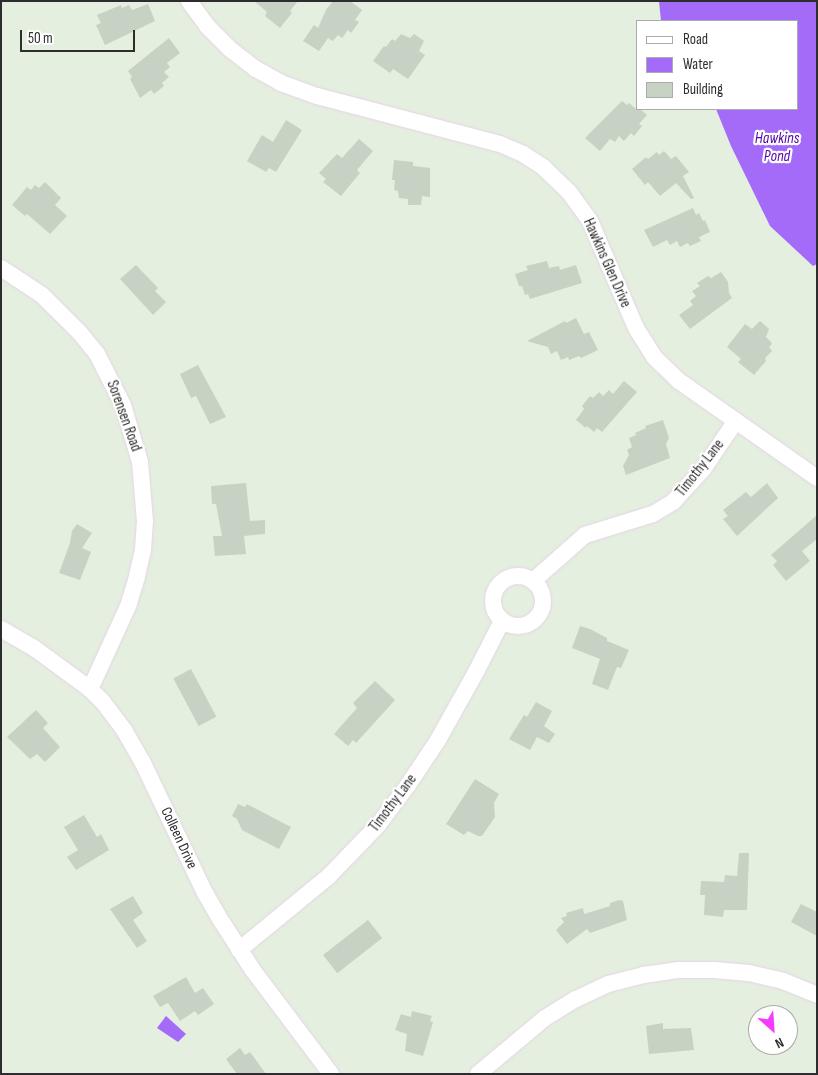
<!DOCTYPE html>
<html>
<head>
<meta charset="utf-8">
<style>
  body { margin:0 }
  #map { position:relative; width:818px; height:1075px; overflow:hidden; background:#e4efdf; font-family:"Sofia Sans Condensed",sans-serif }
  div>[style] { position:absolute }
  .water>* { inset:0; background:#a36bf7 }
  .building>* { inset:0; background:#c7d2c4; transform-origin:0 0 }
  .roads { filter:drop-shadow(0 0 1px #e5d4e6) drop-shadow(0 0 1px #e5d4e6) }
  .street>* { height:16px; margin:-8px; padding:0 8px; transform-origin:8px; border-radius:8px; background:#fff }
  .street>.ring { margin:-8px; padding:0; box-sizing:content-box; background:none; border:16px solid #fff; border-radius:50% }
  span { translate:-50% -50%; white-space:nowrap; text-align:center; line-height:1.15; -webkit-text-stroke:4.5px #fff; paint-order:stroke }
  .street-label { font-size:15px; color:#2d2d2d }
  .water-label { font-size:16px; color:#5304aa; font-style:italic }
  .frame { position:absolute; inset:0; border:2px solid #2d2d2d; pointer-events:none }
  .legend { position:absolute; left:636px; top:20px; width:162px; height:90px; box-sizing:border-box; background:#fff; border:1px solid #ababab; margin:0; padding:6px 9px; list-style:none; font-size:15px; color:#2d2d2d }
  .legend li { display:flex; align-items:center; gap:10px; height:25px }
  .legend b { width:25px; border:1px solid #ababab }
  .north { position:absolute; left:748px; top:1005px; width:50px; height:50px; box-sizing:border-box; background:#fff; border:1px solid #ababab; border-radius:50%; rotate:154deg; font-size:14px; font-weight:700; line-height:20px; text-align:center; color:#2d2d2d }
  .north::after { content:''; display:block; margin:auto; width:18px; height:22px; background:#f43cff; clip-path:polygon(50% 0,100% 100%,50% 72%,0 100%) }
  .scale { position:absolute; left:20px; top:30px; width:115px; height:22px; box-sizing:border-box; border:2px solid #2d2d2d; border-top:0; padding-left:6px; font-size:15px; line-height:18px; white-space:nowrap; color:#2d2d2d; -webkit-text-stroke:4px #fff; paint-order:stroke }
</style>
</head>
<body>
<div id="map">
  <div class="water">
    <i style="clip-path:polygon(659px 1px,817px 1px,817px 264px,813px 266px,770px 226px,731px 146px,716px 109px,797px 109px,797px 21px,661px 21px)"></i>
    <i style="clip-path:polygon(166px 1016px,186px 1034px,178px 1042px,157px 1028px)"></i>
  </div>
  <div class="building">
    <i style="clip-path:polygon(254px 1px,298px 1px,290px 11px,292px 13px,280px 28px,265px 16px,267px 12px)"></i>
    <i style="clip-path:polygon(333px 1px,350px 1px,362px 10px,355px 20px,359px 22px,351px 33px,348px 30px,342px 38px,338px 35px,333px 41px,328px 38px,319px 51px,303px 41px,314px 25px,318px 28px,326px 10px)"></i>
    <i style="clip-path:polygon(148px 4px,155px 21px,105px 45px,96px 25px,101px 23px,97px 15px,121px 5px,122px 8px,129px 5px,132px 10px)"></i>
    <i style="clip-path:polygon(401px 34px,410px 38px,414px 34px,424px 41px,419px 51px,425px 55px,408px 79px,393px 69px,390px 73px,373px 61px,384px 46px,386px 47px,392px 39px,395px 41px)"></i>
    <i style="clip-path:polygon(169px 38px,180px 53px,167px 63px,170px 67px,164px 72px,169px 77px,162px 83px,164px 86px,154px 94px,151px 90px,140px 98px,130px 79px,132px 77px,128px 71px)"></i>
    <i style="clip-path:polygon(622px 101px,627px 105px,629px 103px,636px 109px,640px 109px,647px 115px,639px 124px,642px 126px,634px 136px,631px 133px,624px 141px,619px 136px,615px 142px,610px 139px,600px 151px,585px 138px)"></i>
    <i style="clip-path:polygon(286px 120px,302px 130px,276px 172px,269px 168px,266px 172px,247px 161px,262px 135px,273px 142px)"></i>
    <i style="clip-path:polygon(359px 139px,373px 151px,357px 170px,360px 173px,341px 196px,323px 182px,326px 179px,319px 173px,337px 154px,342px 158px)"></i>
    <i style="clip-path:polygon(664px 151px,671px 159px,676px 156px,689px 172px,683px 176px,694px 198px,691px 199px,676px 183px,660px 196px,648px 182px,645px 185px,632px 169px,646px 157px,648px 159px,657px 152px,659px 155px)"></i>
    <i style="clip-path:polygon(394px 160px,413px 162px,413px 166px,430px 168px,430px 197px,422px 196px,421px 205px,408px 205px,408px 199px,399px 198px,398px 191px,394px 190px,395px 180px,392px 180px)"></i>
    <i style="clip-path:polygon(45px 182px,61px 198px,55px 205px,67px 216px,50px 234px,27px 214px,25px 216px,12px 205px,27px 187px,31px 190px,35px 185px,39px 188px)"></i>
    <i style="clip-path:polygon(693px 208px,696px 215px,699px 213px,703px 221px,705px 220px,710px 232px,699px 237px,701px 241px,690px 246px,688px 243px,680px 247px,677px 241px,670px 245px,667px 240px,653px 247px,644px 230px)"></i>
    <i style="clip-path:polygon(547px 261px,549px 268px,559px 266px,560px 270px,576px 265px,582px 283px,530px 299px,528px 294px,525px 295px,522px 286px,519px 286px,515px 274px,528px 270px,526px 266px)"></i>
    <i style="clip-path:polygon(136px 265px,158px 288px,155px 291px,166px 302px,153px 315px,120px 279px)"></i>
    <i style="clip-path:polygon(721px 272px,728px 282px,729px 293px,732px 298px,690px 329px,679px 315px,693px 305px,690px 301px,696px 296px,692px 291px,700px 286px,697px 283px,708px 276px,711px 278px)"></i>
    <i style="clip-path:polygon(576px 318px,584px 334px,589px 332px,598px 350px,581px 358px,579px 356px,569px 360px,568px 357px,561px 360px,557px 351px,551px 354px,548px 347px,527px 341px,565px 321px,566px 323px)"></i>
    <i style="clip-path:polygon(760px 321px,769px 329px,766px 337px,771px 342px,772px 344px,769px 347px,772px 351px,765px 358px,766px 361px,754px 375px,738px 362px,741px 359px,727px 347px,745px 324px,752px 329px)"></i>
    <i style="clip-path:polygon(198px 365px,226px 417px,210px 424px,196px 396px,191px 398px,180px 374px)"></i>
    <i style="clip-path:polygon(624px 381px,637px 392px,602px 432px,597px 428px,594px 432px,587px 426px,586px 428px,576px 420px,584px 409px,582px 406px,590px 396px,593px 398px,599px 392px,603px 396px,609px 390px,613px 394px)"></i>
    <i style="clip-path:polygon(663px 420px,669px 438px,666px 444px,670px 458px,626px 475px,623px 466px,629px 455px,627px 450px,632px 447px,629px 438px,636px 435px,635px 433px,646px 428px,645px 426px)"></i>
    <i style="clip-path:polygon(246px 483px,250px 521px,265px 520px,265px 534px,244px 536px,246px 554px,215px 556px,213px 536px,222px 536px,216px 504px,212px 504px,211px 486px)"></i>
    <i style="clip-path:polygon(767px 483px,778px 498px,737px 536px,723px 519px,728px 516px,723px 510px,746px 492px,751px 497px)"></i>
    <i style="clip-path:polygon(817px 515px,817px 539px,802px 551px,810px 561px,786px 581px,773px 565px,777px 561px,771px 555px)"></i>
    <i style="clip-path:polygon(77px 524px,92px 533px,82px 548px,91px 552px,80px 580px,59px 573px,70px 543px,72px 531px)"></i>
    <i style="clip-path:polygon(580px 626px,590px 629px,607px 638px,607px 641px,629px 650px,621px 668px,617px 667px,608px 690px,592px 684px,600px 659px,572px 648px)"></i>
    <i style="left:191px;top:669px;width:54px;height:20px;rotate:62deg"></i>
    <i style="clip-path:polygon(375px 681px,395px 700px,356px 743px,353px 740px,348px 746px,334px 734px,357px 708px,353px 703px)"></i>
    <i style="clip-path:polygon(536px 702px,552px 711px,544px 726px,555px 734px,549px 743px,537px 737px,530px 750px,509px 739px,524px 715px,527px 717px)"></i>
    <i style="clip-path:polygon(36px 710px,48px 723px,43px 728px,60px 747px,45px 762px,37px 754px,30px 759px,7px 737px)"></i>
    <i style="clip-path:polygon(475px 779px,499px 794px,494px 803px,495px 817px,482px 836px,478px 836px,468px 831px,464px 835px,446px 824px)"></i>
    <i style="clip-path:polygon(238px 804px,245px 807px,247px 804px,291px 827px,279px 849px,242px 830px,237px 819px,232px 816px)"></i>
    <i style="clip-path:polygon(84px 815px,97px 837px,101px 834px,109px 850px,76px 870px,67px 857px,78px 850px,64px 827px)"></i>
    <i style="clip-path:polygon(739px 853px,749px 853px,747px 910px,724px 910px,723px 917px,704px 915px,705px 895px,700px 895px,701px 881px,724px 882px,725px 875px,737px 876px)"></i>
    <i style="clip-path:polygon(133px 896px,143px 913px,133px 920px,147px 941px,137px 948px,110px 909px)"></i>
    <i style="clip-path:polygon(619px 900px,623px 901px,627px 920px,590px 933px,587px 929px,567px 944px,556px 930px,564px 922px,561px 918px,567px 916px,566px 913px,583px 908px,584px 914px,610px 906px,610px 903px)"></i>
    <i style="clip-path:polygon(801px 904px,817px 912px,817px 936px,791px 922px)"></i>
    <i style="left:368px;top:920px;width:23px;height:57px;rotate:52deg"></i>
    <i style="clip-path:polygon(186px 977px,195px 993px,203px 988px,214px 1004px,198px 1015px,195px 1011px,180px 1021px,168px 1003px,160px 1007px,153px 996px)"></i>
    <i style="clip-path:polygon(412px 1011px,432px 1016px,430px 1021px,433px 1022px,423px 1056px,405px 1051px,407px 1034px,395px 1030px,401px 1014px,411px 1017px)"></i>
    <i style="clip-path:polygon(663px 1023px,663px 1029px,691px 1028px,694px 1050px,649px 1054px,646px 1026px)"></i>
    <i style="clip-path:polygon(240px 1048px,245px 1055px,250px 1052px,266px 1074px,237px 1074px,226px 1059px)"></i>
  </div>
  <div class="roads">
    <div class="street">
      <i style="left:189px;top:1px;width:31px;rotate:54deg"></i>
      <i style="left:207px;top:26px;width:33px;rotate:45deg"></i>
      <i style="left:230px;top:49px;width:33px;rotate:38deg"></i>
      <i style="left:256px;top:69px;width:29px;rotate:29deg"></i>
      <i style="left:281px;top:83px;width:38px;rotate:20deg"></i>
      <i style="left:317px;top:96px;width:189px;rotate:14.7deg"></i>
      <i style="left:500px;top:144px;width:25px;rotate:23deg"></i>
      <i style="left:523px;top:154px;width:24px;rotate:33deg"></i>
      <i style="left:543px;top:167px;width:36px;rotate:44deg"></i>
      <i style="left:569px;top:192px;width:36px;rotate:54deg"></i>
      <i style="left:590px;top:221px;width:116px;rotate:66.7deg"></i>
      <i style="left:636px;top:328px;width:34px;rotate:58deg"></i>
      <i style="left:654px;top:357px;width:35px;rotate:44deg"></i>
      <i style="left:679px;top:381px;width:169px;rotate:35.1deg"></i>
      <i style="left:1px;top:268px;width:49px;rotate:33.4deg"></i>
      <i style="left:42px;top:295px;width:54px;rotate:45deg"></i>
      <i style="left:80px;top:333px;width:27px;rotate:51deg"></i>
      <i style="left:97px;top:354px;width:57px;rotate:63deg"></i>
      <i style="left:123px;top:405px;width:59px;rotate:73.4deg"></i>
      <i style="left:140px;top:462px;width:59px;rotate:85.2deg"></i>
      <i style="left:145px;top:521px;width:29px;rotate:94deg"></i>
      <i style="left:143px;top:550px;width:28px;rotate:103deg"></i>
      <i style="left:137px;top:577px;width:28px;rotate:107deg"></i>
      <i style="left:129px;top:604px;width:94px;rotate:114.6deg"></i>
      <i class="ring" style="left:493px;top:576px;width:34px;height:34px"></i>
      <i style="left:533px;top:581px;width:69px;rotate:-41.5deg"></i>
      <i style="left:585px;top:535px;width:71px;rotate:-17.2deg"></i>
      <i style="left:653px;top:514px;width:23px;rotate:-31deg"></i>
      <i style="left:673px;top:502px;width:46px;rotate:-47.6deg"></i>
      <i style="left:704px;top:468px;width:55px;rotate:-56deg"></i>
      <i style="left:1px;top:629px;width:38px;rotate:30deg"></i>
      <i style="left:34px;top:648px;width:69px;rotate:36.2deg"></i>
      <i style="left:90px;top:689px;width:18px;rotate:45deg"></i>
      <i style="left:103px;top:702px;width:35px;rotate:53deg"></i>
      <i style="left:124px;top:730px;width:36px;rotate:60deg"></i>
      <i style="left:142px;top:761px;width:146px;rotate:64.5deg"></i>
      <i style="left:205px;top:893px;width:34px;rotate:60deg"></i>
      <i style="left:222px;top:922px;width:56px;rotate:57.4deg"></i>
      <i style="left:252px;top:969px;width:131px;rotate:53deg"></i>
      <i style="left:239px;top:950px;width:117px;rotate:-39.4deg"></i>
      <i style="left:329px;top:876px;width:71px;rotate:-46.1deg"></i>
      <i style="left:378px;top:825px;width:50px;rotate:-53.1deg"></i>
      <i style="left:408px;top:785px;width:54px;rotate:-56.3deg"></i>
      <i style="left:438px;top:740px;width:78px;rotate:-60.8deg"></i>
      <i style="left:476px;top:672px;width:57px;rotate:-63deg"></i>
      <i style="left:478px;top:1074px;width:87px;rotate:-39.9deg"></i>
      <i style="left:545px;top:1018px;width:36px;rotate:-32deg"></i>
      <i style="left:576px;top:999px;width:35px;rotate:-25deg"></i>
      <i style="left:608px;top:984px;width:36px;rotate:-14deg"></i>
      <i style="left:643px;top:975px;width:35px;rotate:-8deg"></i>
      <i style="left:678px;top:970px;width:36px"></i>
      <i style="left:714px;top:970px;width:35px;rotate:5deg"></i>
      <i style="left:749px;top:973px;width:35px;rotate:13deg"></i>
      <i style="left:783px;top:981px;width:37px;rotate:22deg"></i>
    </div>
  </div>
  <div class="street-label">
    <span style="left:607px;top:263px;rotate:66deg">Hawkins Glen Drive</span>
    <span style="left:124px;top:416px;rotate:70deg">Sorensen Road</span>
    <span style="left:700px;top:468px;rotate:-52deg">Timothy Lane</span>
    <span style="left:393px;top:803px;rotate:-53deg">Timothy Lane</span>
    <span style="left:179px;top:838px;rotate:65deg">Colleen Drive</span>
  </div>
  <div class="water-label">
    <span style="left:777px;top:148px">Hawkins<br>Pond</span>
  </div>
  <div class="frame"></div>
  <ul class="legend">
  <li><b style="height:6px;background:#fff"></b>Road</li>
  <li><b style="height:14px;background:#a36bf7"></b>Water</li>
  <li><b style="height:14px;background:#c7d2c4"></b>Building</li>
  </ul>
  <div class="north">N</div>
  <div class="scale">50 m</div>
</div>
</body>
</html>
